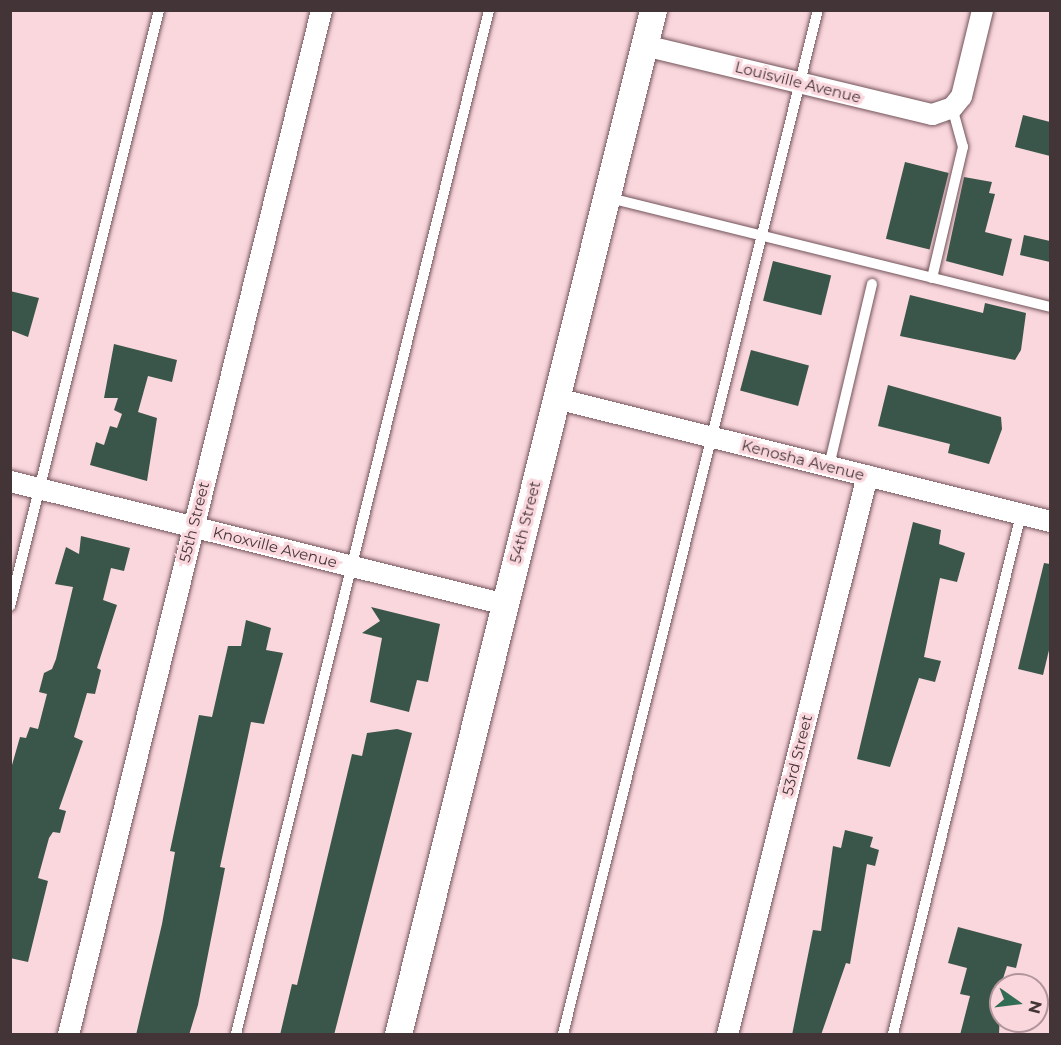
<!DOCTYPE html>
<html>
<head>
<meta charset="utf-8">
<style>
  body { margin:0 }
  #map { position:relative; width:1061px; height:1045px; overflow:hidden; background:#fad6dd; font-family:Montserrat,sans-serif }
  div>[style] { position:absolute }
  .building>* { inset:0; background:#3a564a; transform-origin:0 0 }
  .roads { filter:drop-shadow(0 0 2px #72545a) drop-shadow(0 0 2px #72545a) }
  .service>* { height:10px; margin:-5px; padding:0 5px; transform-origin:5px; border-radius:5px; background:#fff }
  .minor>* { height:21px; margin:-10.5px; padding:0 10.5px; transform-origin:10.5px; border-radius:10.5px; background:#fff }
  .tertiary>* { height:27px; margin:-13.5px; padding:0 13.5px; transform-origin:13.5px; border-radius:13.5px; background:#fff }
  span { translate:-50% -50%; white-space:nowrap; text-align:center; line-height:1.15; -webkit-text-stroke:6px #fad6dd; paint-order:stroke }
  .street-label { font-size:15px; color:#423437 }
  .frame { position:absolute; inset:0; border:12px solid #423437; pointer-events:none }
  .north { position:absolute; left:989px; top:973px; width:60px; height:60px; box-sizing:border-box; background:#fad6dd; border:2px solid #b0959b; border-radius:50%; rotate:104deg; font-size:16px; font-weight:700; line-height:24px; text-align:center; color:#423437 }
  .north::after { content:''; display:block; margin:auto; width:21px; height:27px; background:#326c54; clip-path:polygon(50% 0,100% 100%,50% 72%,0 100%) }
</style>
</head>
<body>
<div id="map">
  <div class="building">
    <i style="clip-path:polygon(1023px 115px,1050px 122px,1050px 156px,1015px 147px)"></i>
    <i style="left:905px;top:162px;width:45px;height:79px;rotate:14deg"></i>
    <i style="clip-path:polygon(964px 177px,992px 182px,989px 193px,995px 194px,985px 232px,1012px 239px,1003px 276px,946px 261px)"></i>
    <i style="clip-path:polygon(1024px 235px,1050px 241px,1050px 262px,1020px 255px)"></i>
    <i style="left:773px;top:261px;width:60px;height:41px;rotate:14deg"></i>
    <i style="clip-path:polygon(10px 291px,39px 298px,28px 337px,10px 330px)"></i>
    <i style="clip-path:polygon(910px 295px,983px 313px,985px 303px,1026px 313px,1021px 350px,1015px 360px,900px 336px)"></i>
    <i style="clip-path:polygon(114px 344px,177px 360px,172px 382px,148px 376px,138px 412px,157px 418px,147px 481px,90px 465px,96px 442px,104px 445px,110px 426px,117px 428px,122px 414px,114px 410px,118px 398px,104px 398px)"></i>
    <i style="left:751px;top:350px;width:60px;height:42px;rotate:15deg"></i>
    <i style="clip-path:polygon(888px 385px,1001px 417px,1002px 429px,989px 464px,948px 453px,950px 444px,878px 426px)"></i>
    <i style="clip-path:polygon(913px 522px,941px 530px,939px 544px,965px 553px,957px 582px,940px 578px,924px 657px,941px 661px,935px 682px,919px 678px,890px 767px,857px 759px)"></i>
    <i style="clip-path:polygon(81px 536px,130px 548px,124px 571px,111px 568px,103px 600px,117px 605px,97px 668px,101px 670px,95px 694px,87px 693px,74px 737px,83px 741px,59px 809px,66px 811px,60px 833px,53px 832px,49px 838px,38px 878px,48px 881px,28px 962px,10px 958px,10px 772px,20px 737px,26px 738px,30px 727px,38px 729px,47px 694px,39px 692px,44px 673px,52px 669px,56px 659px,73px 587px,55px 584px,66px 547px,79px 554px)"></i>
    <i style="clip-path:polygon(1044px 563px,1050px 564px,1050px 646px,1043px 675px,1018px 669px)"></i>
    <i style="clip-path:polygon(371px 607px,440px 624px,428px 682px,417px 680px,409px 712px,370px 702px,382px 638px,362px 633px,380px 621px)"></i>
    <i style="clip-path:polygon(246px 620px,271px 628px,266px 650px,283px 653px,264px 724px,251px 722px,220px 867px,225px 868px,198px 1005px,189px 1035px,136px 1035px,162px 924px,175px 852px,170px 851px,199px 715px,212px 717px,228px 646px,241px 646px)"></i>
    <i style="clip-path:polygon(397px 729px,412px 733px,334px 1035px,280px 1035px,292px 984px,297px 985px,352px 754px,362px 756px,367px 733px)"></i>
    <i style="clip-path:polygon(845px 830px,873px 837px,870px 847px,879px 850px,875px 866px,867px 864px,850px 964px,846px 963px,821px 1035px,792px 1035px,813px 930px,821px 931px,833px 846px,841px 848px)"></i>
    <i style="clip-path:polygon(958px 927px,1022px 944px,1016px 968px,1007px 966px,1001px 985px,999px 1035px,960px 1035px,970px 996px,960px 994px,967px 968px,948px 963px)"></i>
  </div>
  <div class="roads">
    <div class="service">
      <i style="left:606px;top:197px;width:457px;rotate:13.9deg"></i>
      <i style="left:932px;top:278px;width:135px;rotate:-76.7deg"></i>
      <i style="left:963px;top:147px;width:41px;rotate:-105.4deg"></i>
      <i style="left:829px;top:466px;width:187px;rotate:-76.7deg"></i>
      <i style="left:10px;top:606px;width:614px;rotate:-75.96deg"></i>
      <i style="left:236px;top:1034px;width:1055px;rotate:-76.12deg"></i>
      <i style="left:563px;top:1034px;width:1055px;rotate:-76.02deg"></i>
      <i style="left:893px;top:1034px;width:536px;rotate:-76.17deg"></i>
    </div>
    <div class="minor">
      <i style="left:644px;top:45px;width:296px;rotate:13.5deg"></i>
      <i style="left:932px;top:114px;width:21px;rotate:-19deg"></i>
      <i style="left:952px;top:107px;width:14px;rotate:-51deg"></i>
      <i style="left:961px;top:96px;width:89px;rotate:-76.3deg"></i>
      <i style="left:556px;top:398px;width:509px;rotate:13.98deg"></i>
      <i style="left:10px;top:481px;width:510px;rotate:13.95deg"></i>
      <i style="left:68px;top:1034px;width:1055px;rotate:-76.12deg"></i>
      <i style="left:727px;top:1034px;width:576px;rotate:-75.94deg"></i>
    </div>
    <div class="tertiary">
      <i style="left:398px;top:1034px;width:1055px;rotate:-76.02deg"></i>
    </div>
  </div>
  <div class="street-label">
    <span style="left:798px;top:82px;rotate:14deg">Louisville Avenue</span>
    <span style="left:803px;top:460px;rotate:14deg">Kenosha Avenue</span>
    <span style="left:194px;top:522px;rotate:-76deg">55th Street</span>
    <span style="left:525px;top:522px;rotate:-76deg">54th Street</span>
    <span style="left:275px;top:547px;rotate:14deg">Knoxville Avenue</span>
    <span style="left:797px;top:755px;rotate:-76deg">53rd Street</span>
  </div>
  <div class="frame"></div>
  <div class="north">N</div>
</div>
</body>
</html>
